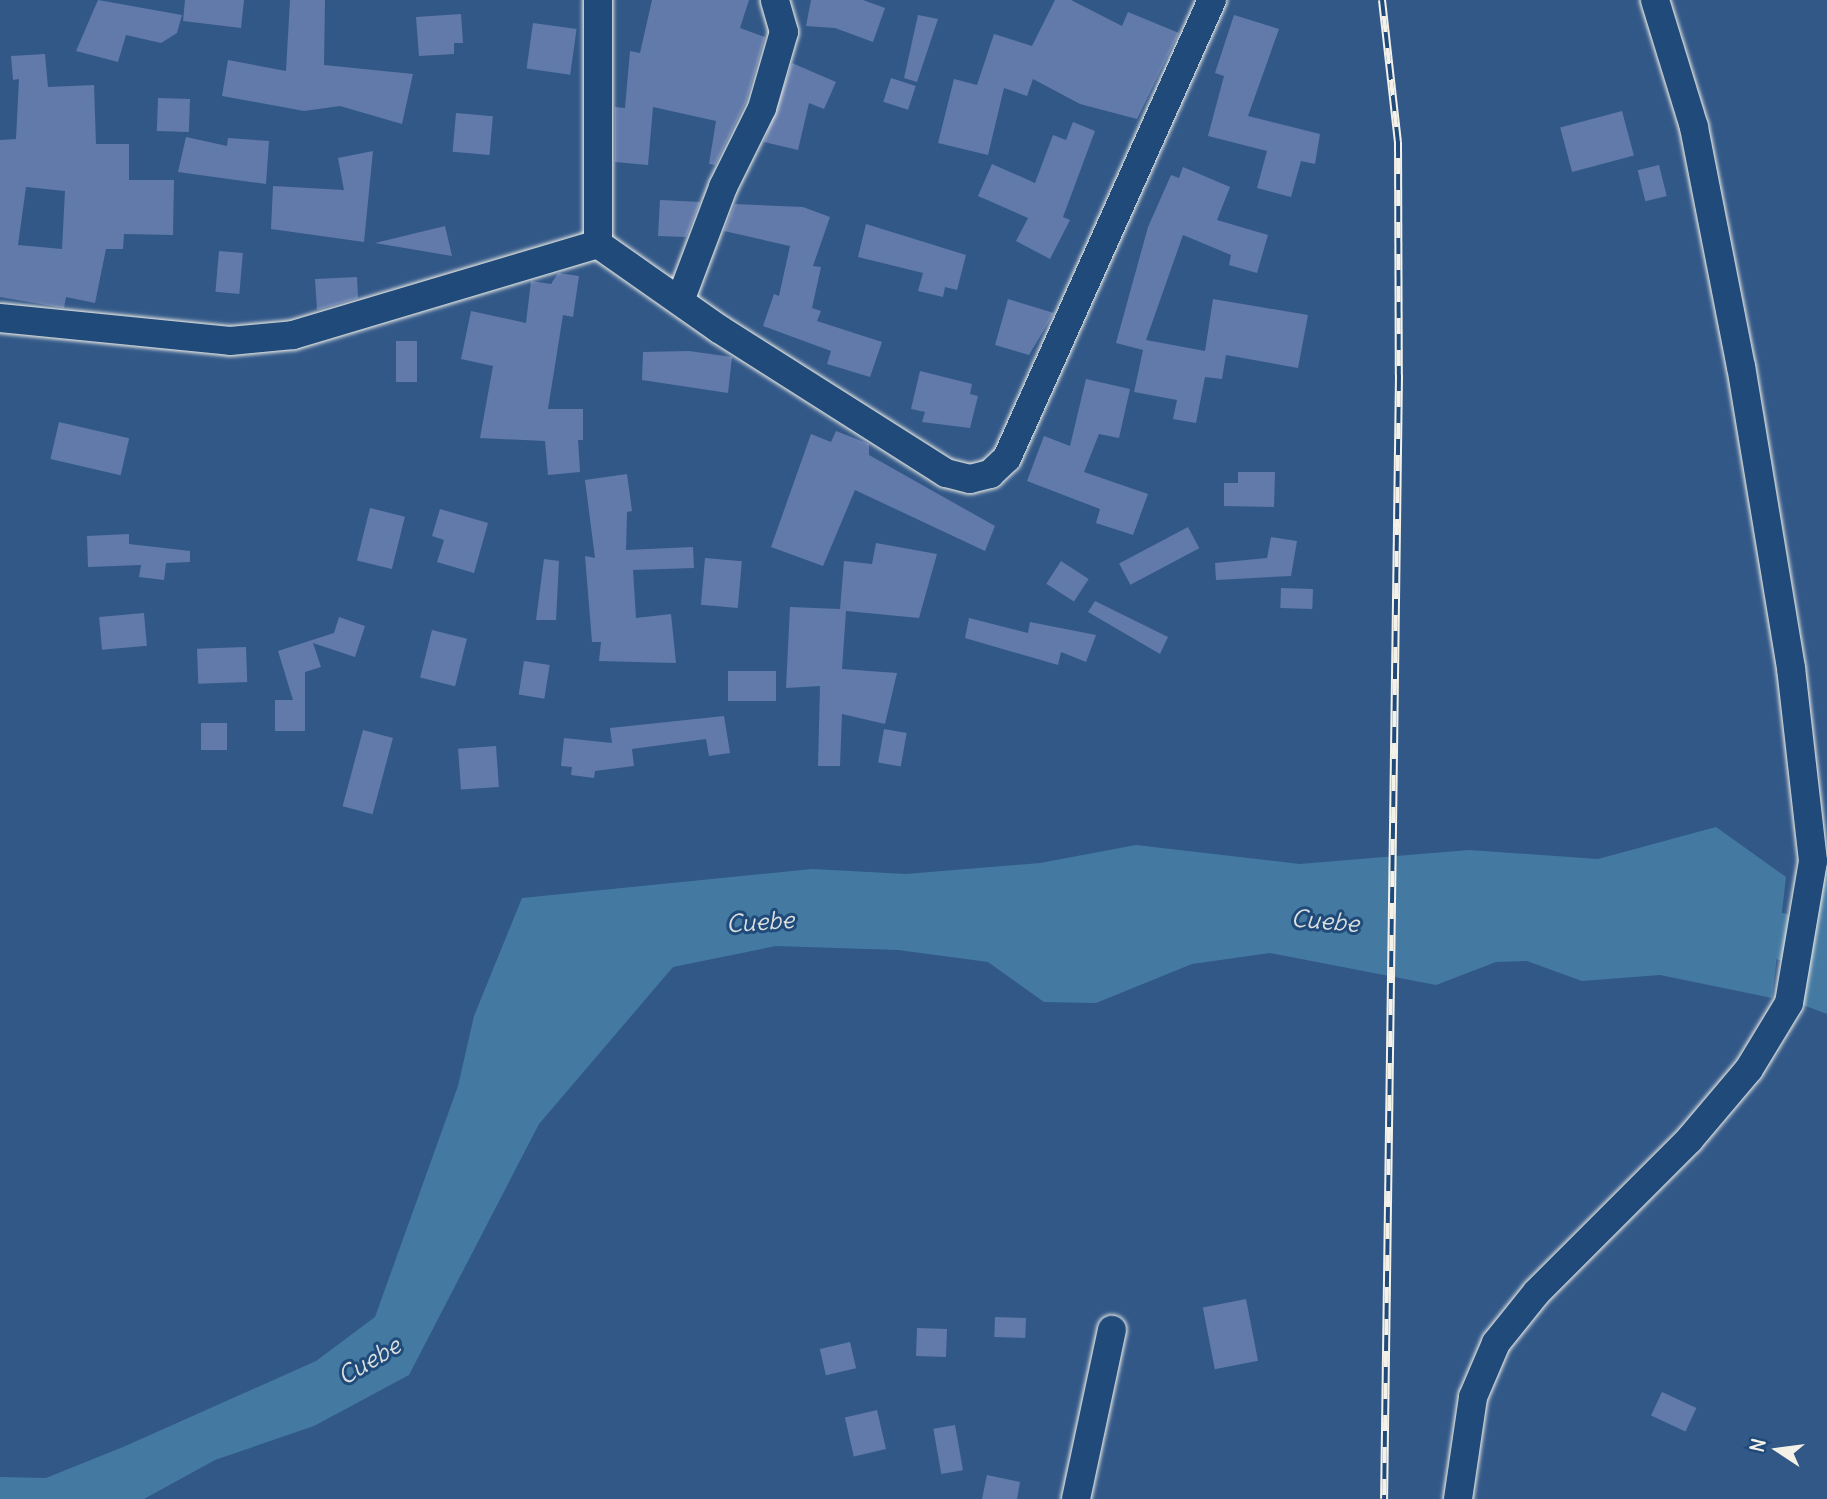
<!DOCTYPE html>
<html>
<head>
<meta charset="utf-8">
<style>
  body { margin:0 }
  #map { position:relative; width:1827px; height:1499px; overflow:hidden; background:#325888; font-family:Delius,sans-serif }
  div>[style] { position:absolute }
  .water>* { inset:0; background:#4479a2 }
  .river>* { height:46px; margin:-23px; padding:0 23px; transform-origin:23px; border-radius:23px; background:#4479a2 }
  .building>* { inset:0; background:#617aaa; transform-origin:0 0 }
  .roads { filter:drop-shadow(0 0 2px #f4f1e8) drop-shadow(0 0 2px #f4f1e8) }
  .minor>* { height:28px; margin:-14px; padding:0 14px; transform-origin:14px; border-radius:14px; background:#1f4a7a }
  .rail>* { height:8px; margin-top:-4px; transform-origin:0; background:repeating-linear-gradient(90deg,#1f4a7a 0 16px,#f4f1e8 0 32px); box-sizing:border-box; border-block:2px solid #f4f1e8 }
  span { translate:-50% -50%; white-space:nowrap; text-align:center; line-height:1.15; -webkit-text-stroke:6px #1f4a7a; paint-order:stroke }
  .water-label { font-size:24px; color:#dadfde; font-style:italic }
  .north { position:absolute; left:1743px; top:1415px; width:70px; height:70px; -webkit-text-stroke:5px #1f4a7a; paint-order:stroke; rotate:283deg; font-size:19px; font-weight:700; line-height:28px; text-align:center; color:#f4f1e8 }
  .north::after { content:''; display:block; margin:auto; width:24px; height:32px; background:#f4f1e8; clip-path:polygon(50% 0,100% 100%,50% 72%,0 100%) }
</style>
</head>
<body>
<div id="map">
  <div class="water">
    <i style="clip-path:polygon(1716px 827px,1786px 877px,1772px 998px,1660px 975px,1582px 981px,1527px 961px,1496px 962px,1436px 985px,1270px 953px,1192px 964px,1096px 1003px,1044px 1002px,988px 962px,898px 950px,776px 946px,673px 967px,539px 1124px,409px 1375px,314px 1426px,215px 1460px,144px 1499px,0 1499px,0 1477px,46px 1478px,123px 1447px,316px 1361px,375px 1317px,458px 1086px,474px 1016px,522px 898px,812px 869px,906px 874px,1040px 863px,1136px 845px,1300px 864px,1469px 850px,1598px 859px)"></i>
    <i style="clip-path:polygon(1827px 870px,1827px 1014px,1803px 1005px,1819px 872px)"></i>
  </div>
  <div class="river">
    <i style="left:1719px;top:935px;width:61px;rotate:0.9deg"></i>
    <i style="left:1780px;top:936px;width:49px;rotate:17.7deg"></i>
  </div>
  <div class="building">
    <i style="clip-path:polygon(98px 0,182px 15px,177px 33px,161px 43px,126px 35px,118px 62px,76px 51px)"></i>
    <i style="clip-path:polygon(185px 0,244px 0,241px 28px,183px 21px)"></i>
    <i style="clip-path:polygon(290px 0,325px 0,324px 65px,413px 74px,402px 124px,340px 106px,304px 111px,222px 96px,228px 60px,286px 71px)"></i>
    <i style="clip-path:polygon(652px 0,749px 0,740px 28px,765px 37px,746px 102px,715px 165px,709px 164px,716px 121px,653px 107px,648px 165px,615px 162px,615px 107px,625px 108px,630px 51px,640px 53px)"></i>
    <i style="clip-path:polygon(811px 0,863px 0,885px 8px,873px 42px,835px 28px,806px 26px)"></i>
    <i style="clip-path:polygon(1055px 0,1071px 0,1122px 26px,1128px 12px,1179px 33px,1137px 119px,1080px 104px,1033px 79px,1027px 96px,1004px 88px,988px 155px,938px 143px,954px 79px,977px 85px,994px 34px,1032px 46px)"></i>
    <i style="clip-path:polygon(461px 14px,463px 43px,454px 43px,454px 54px,419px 56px,416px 17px)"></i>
    <i style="clip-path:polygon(918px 15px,938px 19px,917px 82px,904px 78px)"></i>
    <i style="clip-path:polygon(1234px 15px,1279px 29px,1248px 116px,1320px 134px,1315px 164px,1301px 161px,1291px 197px,1257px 188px,1267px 151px,1208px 136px,1224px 76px,1215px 73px)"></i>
    <i style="left:533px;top:23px;width:44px;height:46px;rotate:8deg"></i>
    <i style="clip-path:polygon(evenodd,45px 54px,48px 87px,94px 85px,96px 144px,129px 144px,129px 180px,174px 180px,173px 235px,124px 234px,123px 249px,106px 249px,95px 303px,66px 297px,64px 308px,0 297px,0 140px,16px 139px,19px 79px,13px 80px,11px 56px,45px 54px,26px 187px,65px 191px,62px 249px,18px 245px,26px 187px)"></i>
    <i style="clip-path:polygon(792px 63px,836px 82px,824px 109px,809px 103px,798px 150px,764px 142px)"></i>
    <i style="left:891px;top:78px;width:26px;height:25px;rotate:18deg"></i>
    <i style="left:158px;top:98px;width:32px;height:33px;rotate:2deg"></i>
    <i style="left:1622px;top:111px;width:46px;height:64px;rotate:75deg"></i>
    <i style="left:456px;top:113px;width:37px;height:39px;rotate:5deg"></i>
    <i style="clip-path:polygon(1073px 122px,1095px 131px,1063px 217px,1070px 220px,1050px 259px,1016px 241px,1028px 218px,978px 196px,992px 164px,1035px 183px,1053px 135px,1066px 140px)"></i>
    <i style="clip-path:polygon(186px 137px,227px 146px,228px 138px,269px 141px,266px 184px,178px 172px)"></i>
    <i style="clip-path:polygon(373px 151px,364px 242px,271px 229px,273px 186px,344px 190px,338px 158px)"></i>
    <i style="left:1659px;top:165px;width:32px;height:22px;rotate:76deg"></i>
    <i style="clip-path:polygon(1183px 167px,1230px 187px,1217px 220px,1268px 235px,1257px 273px,1229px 265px,1231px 255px,1183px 235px,1146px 340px,1205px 351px,1213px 299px,1308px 315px,1298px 368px,1226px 355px,1222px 379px,1205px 377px,1196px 423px,1173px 419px,1177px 400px,1134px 392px,1143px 350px,1116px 343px,1148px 227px,1171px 175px,1179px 178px)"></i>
    <i style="clip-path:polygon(660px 200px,700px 202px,686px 237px,658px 236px)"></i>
    <i style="clip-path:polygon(735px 204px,803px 207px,830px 217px,813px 266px,821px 267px,812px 308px,821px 311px,817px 321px,882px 342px,870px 377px,827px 364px,831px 351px,763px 326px,774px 294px,779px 296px,790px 246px,724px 231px)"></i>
    <i style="clip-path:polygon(866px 224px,966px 255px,957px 290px,945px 287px,943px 297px,918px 291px,923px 273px,858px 257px)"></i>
    <i style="clip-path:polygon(445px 226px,452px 256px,375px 243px)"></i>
    <i style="left:219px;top:251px;width:24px;height:41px;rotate:5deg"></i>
    <i style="clip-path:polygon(558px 273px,579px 276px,573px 317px,563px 315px,548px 409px,583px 409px,583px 440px,578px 440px,580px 472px,548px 475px,545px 441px,480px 438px,493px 366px,461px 359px,471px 311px,526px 323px,531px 281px,551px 284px)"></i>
    <i style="clip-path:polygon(357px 277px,358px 298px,317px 310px,315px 279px)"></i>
    <i style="clip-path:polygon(1008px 299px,1054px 313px,1029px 355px,995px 345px)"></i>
    <i style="left:396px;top:341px;width:21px;height:41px"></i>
    <i style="clip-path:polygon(689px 351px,732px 357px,728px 393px,642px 380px,643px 352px)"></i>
    <i style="clip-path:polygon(920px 371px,972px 384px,970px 394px,978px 396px,970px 428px,922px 422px,925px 412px,911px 409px)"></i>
    <i style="clip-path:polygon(1086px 379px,1130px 389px,1119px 438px,1099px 434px,1084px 472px,1148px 494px,1133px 535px,1096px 523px,1100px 509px,1027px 481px,1044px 436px,1070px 446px)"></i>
    <i style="left:59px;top:422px;width:72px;height:38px;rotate:13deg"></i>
    <i style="clip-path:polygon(836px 431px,869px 444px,869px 455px,995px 526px,985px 551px,855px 490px,823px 566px,771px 547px,811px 434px,831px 442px)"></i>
    <i style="clip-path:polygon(1238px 472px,1275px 472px,1274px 507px,1224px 506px,1224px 483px,1238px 483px)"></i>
    <i style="clip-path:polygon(627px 474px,632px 511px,627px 512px,626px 550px,693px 547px,694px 568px,633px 570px,636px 618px,671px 614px,676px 663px,599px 661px,601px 642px,592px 642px,585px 556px,595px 558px,585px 480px)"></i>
    <i style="left:370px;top:508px;width:36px;height:54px;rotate:14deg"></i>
    <i style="clip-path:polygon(440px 509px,488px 523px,474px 573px,437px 562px,444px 540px,432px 536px)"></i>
    <i style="left:1188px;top:527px;width:24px;height:78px;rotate:62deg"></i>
    <i style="clip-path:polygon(129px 534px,129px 544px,190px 551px,190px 562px,166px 563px,164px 580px,139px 577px,141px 565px,88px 567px,87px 536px)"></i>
    <i style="clip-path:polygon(1271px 537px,1297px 541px,1291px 576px,1216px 580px,1215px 563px,1267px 558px)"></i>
    <i style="clip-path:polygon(876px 543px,937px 554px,919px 618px,846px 611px,842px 669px,897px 673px,885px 724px,842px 714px,840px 766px,818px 766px,820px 686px,786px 688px,790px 607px,840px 609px,844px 561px,872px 564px)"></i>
    <i style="left:705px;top:558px;width:37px;height:47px;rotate:5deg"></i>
    <i style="clip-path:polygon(544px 559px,559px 561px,556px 620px,536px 620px)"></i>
    <i style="left:1061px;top:561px;width:33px;height:27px;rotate:33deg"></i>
    <i style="left:1281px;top:588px;width:32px;height:20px;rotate:2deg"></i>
    <i style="clip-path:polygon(1095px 601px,1168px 637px,1160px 654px,1088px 612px)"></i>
    <i style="left:144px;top:613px;width:33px;height:45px;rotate:85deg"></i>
    <i style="clip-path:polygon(339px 617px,365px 626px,355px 657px,313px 643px,321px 667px,305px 672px,305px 731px,275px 731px,275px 700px,293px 700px,278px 651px,334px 633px)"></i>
    <i style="clip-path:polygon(969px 618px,1028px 633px,1030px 622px,1096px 635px,1086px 662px,1061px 652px,1058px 665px,965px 638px)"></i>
    <i style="left:432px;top:630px;width:36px;height:49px;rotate:14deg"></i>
    <i style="left:246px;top:647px;width:35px;height:49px;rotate:88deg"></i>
    <i style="left:524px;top:661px;width:26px;height:34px;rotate:9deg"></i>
    <i style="left:728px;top:671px;width:48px;height:30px"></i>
    <i style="clip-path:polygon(724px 716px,730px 753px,709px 756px,706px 739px,632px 749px,634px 766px,595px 771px,594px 778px,571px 775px,572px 767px,561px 766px,564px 738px,612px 743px,610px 728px)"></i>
    <i style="left:201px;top:723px;width:26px;height:27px"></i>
    <i style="left:884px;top:729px;width:23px;height:34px;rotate:10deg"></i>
    <i style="left:363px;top:730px;width:31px;height:79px;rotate:15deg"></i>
    <i style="left:496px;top:746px;width:41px;height:38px;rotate:86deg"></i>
    <i style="left:1246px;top:1299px;width:63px;height:44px;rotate:79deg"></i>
    <i style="left:995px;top:1317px;width:31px;height:20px;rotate:2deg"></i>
    <i style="left:917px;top:1328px;width:30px;height:28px;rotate:2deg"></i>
    <i style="left:850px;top:1342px;width:27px;height:31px;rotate:77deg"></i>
    <i style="left:1662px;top:1392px;width:38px;height:26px;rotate:25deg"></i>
    <i style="left:877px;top:1410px;width:40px;height:33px;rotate:77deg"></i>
    <i style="left:955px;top:1425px;width:46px;height:22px;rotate:80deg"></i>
    <i style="clip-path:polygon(987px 1475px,1020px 1482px,1017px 1499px,982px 1499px)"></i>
  </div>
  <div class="roads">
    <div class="minor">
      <i style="left:598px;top:0;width:244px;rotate:90deg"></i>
      <i style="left:598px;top:244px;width:148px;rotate:35.1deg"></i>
      <i style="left:719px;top:329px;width:269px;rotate:32.4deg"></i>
      <i style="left:946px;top:473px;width:25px;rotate:14deg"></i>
      <i style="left:970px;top:479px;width:21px;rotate:-14deg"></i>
      <i style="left:990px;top:474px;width:23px;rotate:-43deg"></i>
      <i style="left:1007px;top:458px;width:502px;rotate:-65.89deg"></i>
      <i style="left:680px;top:301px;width:122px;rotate:-69.3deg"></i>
      <i style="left:723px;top:187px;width:88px;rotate:-63.7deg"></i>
      <i style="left:762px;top:108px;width:79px;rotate:-73.9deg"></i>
      <i style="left:784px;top:32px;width:33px;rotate:-106deg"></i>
      <i style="left:0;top:318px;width:231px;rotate:5.7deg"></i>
      <i style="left:230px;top:341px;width:63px;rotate:-5.4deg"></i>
      <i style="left:293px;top:335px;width:318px;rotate:-16.6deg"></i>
      <i style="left:1076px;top:1499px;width:173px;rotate:-78deg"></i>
      <i style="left:1458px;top:1499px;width:103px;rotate:-81.6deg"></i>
      <i style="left:1473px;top:1397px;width:59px;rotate:-66.9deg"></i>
      <i style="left:1496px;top:1343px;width:65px;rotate:-51.2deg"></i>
      <i style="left:1537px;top:1292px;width:215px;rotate:-45deg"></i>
      <i style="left:1689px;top:1140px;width:93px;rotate:-49.8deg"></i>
      <i style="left:1749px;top:1069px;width:77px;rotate:-58.8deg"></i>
      <i style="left:1789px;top:1003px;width:144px;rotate:-80.4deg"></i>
      <i style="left:1813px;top:861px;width:194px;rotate:-96.5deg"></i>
      <i style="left:1791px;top:668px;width:305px;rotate:-99.4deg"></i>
      <i style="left:1741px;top:367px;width:245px;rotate:-101.1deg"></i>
      <i style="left:1694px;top:127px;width:133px;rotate:-107.1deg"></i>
    </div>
  </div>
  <div class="rail">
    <i style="left:1382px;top:0;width:143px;rotate:83.6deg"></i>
    <i style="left:1398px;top:142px;width:233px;rotate:89.8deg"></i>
    <i style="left:1399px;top:375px;width:1124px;rotate:90.76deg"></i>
  </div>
  <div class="water-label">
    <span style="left:1325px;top:921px;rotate:5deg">Cuebe</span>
    <span style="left:760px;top:922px;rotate:-4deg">Cuebe</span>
    <span style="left:369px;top:1361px;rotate:-31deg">Cuebe</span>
  </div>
  <div class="north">N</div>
</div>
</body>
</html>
